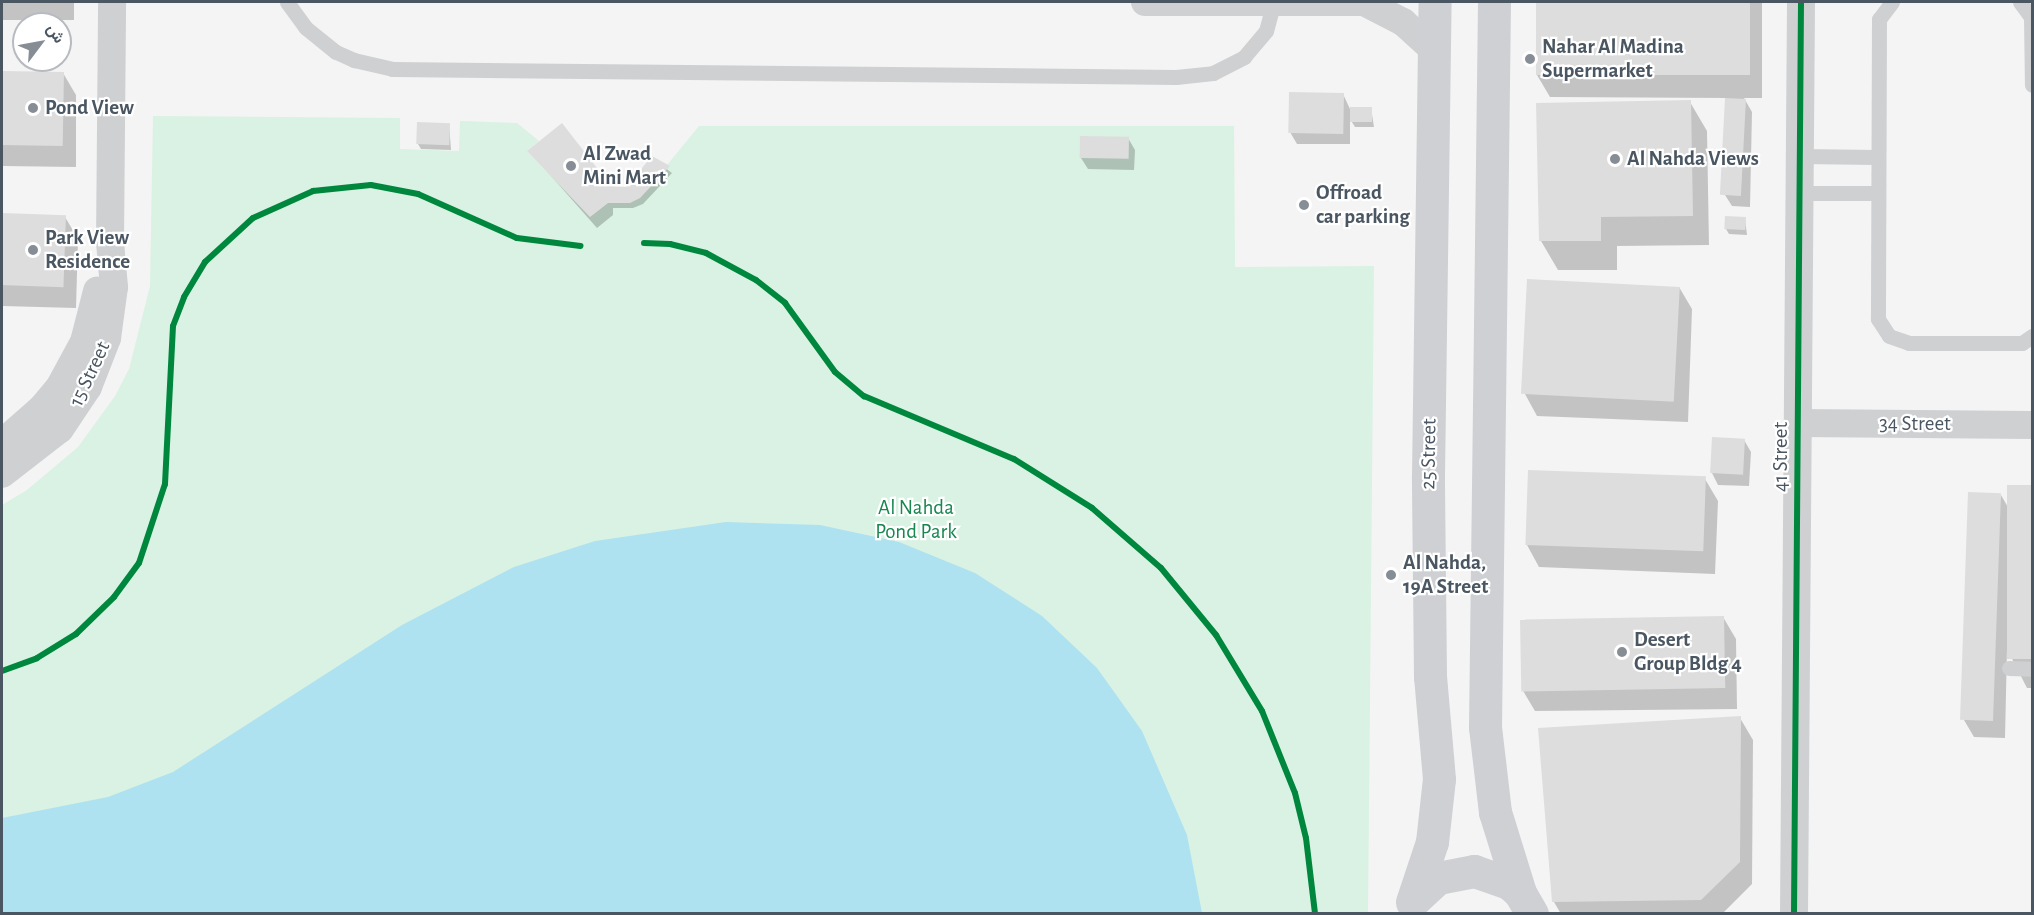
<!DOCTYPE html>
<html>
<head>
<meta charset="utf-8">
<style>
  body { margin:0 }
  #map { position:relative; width:2034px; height:915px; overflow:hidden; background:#f4f4f4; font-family:"Alegreya Sans",Vazirmatn,sans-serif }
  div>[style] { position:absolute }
  .green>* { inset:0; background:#d9f2e3 }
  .water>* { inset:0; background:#aee2f0 }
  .shadow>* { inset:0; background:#0003; transform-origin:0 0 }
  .building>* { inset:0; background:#ddddde; transform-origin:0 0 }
  .lane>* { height:15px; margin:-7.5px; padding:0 7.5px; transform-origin:7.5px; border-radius:7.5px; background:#ced0d2 }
  .street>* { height:28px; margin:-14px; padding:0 14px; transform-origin:14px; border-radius:14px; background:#ced0d2 }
  .secondary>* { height:33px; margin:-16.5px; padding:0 16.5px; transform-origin:16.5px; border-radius:16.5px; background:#ced0d4 }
  .cycleway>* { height:6px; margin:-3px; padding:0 3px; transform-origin:3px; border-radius:3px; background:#00873e }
  .dots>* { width:16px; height:16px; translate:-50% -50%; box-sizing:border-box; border:3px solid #fff; border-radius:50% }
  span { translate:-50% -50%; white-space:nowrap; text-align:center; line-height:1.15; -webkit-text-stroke:4.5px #fff; paint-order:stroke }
  .poi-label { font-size:21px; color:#4a5661; font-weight:700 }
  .left { translate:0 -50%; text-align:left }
  .street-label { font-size:21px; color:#4a5661 }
  .park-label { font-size:21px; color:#17864f }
  .frame { position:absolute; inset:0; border:3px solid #4a5661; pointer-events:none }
  .north { position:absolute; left:12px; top:12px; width:60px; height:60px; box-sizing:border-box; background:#fff; border:2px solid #b7bbc0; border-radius:50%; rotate:58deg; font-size:16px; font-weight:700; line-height:24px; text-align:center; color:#4a5661 }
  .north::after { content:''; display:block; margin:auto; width:21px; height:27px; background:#868d94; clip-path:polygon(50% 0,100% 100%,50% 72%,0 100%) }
</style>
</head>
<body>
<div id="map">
  <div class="green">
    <i style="clip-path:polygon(153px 116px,400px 118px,400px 149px,459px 151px,460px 121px,517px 123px,539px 141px,527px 151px,590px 217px,608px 203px,629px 203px,640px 198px,699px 126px,1234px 126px,1235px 267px,1374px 266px,1368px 913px,2px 913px,2px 505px,27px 490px,78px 447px,115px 396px,129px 369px,150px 286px)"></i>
  </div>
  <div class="water">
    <i style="clip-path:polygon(726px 522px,820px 525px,899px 542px,975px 573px,1042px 616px,1097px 668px,1142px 731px,1187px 835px,1202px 913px,2px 913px,2px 818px,108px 797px,173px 772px,402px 625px,514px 567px,595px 541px)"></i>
  </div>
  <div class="shadow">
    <i style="left:2px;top:2px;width:72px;height:18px"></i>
    <i style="clip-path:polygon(1537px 2px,1762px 2px,1762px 98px,1744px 98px,1752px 112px,1750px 207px,1732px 206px,1725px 195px,1726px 98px,1550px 97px,1537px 75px)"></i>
    <i style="clip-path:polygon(2px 73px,63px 73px,76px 95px,76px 167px,2px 166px)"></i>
    <i style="clip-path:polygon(1343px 94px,1350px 109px,1371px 108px,1374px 127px,1355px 127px,1350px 119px,1350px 144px,1297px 144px,1290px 132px)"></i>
    <i style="clip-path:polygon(1690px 102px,1707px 131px,1709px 245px,1617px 246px,1617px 270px,1558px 270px,1541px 241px)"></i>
    <i style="clip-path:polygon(449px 124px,451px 150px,421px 149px,418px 144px)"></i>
    <i style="clip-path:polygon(1128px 138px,1135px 150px,1134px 170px,1088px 169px,1081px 158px)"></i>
    <i style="clip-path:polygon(529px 151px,616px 190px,627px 188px,652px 158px,672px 173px,643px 204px,633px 208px,613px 208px,613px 215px,597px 228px)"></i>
    <i style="clip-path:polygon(2px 215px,65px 217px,78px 239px,76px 308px,2px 306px)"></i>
    <i style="clip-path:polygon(1745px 219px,1747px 235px,1729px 234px,1726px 229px)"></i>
    <i style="clip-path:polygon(1679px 287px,1692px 309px,1688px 422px,1537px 416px,1525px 394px)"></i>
    <i style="clip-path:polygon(1744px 440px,1751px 452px,1749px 486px,1718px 485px,1712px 473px)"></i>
    <i style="clip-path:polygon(1705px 479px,1718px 501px,1715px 574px,1539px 567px,1527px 545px)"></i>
    <i style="clip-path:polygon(2009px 486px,2032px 486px,2032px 688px,2027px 688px,2007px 649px,2005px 738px,1974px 737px,1964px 720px,2001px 495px,2009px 509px)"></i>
    <i style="clip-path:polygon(1723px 617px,1736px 639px,1737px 709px,1535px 711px,1522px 689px)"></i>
    <i style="clip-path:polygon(1740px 718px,1753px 740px,1752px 884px,1722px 914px,1561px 914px,1554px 902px)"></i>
  </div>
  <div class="building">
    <i style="left:1536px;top:2px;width:214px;height:73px"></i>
    <i style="left:2px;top:71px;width:62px;height:74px;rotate:1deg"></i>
    <i style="left:1289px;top:92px;width:55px;height:41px;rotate:1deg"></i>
    <i style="left:1725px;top:98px;width:21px;height:97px;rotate:3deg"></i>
    <i style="clip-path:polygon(1691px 100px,1693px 216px,1601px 217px,1601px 241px,1539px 241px,1536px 103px)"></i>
    <i style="left:1350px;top:107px;width:22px;height:15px"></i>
    <i style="left:417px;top:122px;width:33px;height:22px;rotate:2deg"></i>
    <i style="clip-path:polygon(562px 123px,611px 186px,626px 187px,652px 156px,670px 166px,640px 198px,630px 203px,608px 203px,590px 217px,527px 151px)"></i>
    <i style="left:1080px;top:136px;width:49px;height:22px;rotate:1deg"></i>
    <i style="left:2px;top:213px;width:64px;height:72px;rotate:2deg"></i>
    <i style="left:1725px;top:216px;width:21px;height:13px;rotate:3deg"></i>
    <i style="left:1527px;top:279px;width:153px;height:115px;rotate:3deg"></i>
    <i style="left:1712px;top:437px;width:33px;height:36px;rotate:3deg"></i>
    <i style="left:1528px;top:470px;width:178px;height:75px;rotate:2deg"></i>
    <i style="left:2007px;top:485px;width:25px;height:174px"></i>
    <i style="left:1968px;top:492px;width:33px;height:228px;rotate:2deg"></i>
    <i style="left:1724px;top:616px;width:72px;height:204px;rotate:89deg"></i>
    <i style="clip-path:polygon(1741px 716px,1740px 862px,1701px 900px,1552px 902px,1538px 728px)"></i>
  </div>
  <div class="lane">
    <i style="left:287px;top:2px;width:32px;rotate:54deg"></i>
    <i style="left:306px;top:28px;width:38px;rotate:39deg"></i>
    <i style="left:336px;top:52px;width:20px;rotate:24deg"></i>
    <i style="left:354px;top:60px;width:39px;rotate:13deg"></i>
    <i style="left:392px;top:69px;width:784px;rotate:0.58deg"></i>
    <i style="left:1176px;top:77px;width:37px;rotate:-6deg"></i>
    <i style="left:1213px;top:73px;width:35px;rotate:-27deg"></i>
    <i style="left:1244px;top:57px;width:34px;rotate:-50deg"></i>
    <i style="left:1266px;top:31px;width:30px;rotate:-75deg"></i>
    <i style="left:1892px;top:2px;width:21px;rotate:127deg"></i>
    <i style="left:1879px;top:19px;width:300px;rotate:90.2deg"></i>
    <i style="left:1878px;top:319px;width:20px;rotate:57deg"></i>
    <i style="left:1889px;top:336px;width:21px;rotate:19deg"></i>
    <i style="left:1909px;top:343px;width:113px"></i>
    <i style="left:2022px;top:343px;width:12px;rotate:-35deg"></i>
    <i style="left:2020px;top:2px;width:19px;rotate:54deg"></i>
    <i style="left:2031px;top:17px;width:68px;rotate:89.2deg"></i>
    <i style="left:1800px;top:156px;width:76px;rotate:0.8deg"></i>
    <i style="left:1800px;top:193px;width:75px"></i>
    <i style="left:2009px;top:668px;width:23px;rotate:2deg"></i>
  </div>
  <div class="street">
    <i style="left:1145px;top:2px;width:226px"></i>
    <i style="left:1366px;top:3px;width:42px;rotate:27.2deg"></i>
    <i style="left:1403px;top:22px;width:43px;rotate:42.2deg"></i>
    <i style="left:1798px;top:423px;width:234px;rotate:0.5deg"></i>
    <i style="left:2px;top:443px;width:53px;rotate:-41.2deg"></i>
    <i style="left:42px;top:408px;width:26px;rotate:-50deg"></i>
    <i style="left:59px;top:388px;width:52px;rotate:-61.5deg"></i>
    <i style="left:84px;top:342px;width:53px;rotate:-75.7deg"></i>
    <i style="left:2px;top:474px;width:73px;rotate:-37.8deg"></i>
    <i style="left:60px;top:429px;width:50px;rotate:-56.3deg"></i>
    <i style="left:88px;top:387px;width:53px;rotate:-68.8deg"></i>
    <i style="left:107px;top:338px;width:51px;rotate:-82.2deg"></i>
    <i style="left:114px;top:287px;width:45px;rotate:-95.1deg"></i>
    <i style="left:110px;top:242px;width:240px;rotate:-89.5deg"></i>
    <i style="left:1794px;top:914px;width:912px;rotate:-89.56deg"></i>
  </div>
  <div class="secondary">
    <i style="left:1494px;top:2px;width:725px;rotate:90.71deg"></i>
    <i style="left:1485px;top:727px;width:86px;rotate:83.3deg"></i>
    <i style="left:1495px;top:812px;width:85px;rotate:72.8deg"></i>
    <i style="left:1413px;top:901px;width:34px;rotate:-43deg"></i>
    <i style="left:1438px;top:878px;width:37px;rotate:-11deg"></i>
    <i style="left:1474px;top:871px;width:37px;rotate:19deg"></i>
    <i style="left:1509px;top:883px;width:15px;rotate:42deg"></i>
    <i style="left:1520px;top:893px;width:24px;rotate:60deg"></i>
    <i style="left:1412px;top:902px;width:63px;rotate:-71.6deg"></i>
    <i style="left:1432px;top:842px;width:63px;rotate:-83.7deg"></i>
    <i style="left:1439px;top:779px;width:102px;rotate:-95deg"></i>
    <i style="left:1430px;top:677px;width:202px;rotate:-90.6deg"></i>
    <i style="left:1428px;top:475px;width:473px;rotate:-89.2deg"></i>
  </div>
  <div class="cycleway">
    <i style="left:644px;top:243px;width:26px;rotate:2deg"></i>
    <i style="left:670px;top:244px;width:37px;rotate:14deg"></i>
    <i style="left:706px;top:253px;width:57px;rotate:28.4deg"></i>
    <i style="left:756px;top:280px;width:37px;rotate:38deg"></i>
    <i style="left:785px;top:303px;width:85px;rotate:54.1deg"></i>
    <i style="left:835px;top:372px;width:38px;rotate:40deg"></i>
    <i style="left:864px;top:396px;width:163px;rotate:22.8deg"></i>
    <i style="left:1014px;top:459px;width:92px;rotate:32.1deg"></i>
    <i style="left:1092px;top:508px;width:91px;rotate:41deg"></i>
    <i style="left:1161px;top:568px;width:87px;rotate:50.6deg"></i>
    <i style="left:1216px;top:635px;width:89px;rotate:58.8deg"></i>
    <i style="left:1262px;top:711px;width:88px;rotate:68.1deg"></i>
    <i style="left:1295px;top:793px;width:46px;rotate:76.3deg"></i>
    <i style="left:1306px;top:838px;width:77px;rotate:83.2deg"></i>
    <i style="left:2px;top:671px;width:37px;rotate:-20deg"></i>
    <i style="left:37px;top:658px;width:46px;rotate:-31.6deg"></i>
    <i style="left:76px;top:634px;width:53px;rotate:-44.2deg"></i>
    <i style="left:114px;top:597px;width:42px;rotate:-53.7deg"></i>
    <i style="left:139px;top:563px;width:83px;rotate:-71.8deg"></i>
    <i style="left:165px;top:484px;width:158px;rotate:-87.1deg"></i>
    <i style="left:173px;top:326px;width:31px;rotate:-69deg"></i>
    <i style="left:184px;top:297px;width:41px;rotate:-59deg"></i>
    <i style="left:205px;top:262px;width:65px;rotate:-42.5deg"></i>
    <i style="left:253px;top:218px;width:66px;rotate:-24.2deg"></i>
    <i style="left:313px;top:191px;width:58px;rotate:-5.9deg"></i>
    <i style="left:371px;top:185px;width:48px;rotate:10.8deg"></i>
    <i style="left:418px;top:194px;width:108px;rotate:24deg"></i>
    <i style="left:517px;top:238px;width:64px;rotate:7.1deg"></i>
    <i style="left:1794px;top:914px;width:912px;rotate:-89.56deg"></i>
  </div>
  <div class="dots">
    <i style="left:1530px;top:59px;background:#868d94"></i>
    <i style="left:33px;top:108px;background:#868d94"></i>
    <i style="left:1615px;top:159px;background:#868d94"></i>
    <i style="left:571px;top:166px;background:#868d94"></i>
    <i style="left:1304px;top:205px;background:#868d94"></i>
    <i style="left:33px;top:250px;background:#868d94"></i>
    <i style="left:1391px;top:575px;background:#868d94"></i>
    <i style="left:1622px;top:652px;background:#868d94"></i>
  </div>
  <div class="poi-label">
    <span class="left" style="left:1542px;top:59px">Nahar Al Madina<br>Supermarket</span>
    <span class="left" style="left:45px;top:108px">Pond View</span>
    <span class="left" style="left:583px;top:166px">Al Zwad<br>Mini Mart</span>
    <span class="left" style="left:1627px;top:159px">Al Nahda Views</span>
    <span class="left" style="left:1316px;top:205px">Offroad<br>car parking</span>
    <span class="left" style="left:45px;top:250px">Park View<br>Residence</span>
    <span class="left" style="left:1403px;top:575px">Al Nahda,<br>19A Street</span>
    <span class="left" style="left:1634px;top:652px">Desert<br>Group Bldg 4</span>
  </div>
  <div class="street-label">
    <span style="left:90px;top:374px;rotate:-65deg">15 Street</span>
    <span style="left:1915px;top:424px">34 Street</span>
    <span style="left:1429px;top:454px;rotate:-89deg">25 Street</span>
    <span style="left:1781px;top:457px;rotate:-90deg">41 Street</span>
  </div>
  <div class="park-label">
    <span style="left:916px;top:520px">Al Nahda<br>Pond Park</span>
  </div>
  <div class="frame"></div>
  <div class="north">ش</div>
</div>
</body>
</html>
